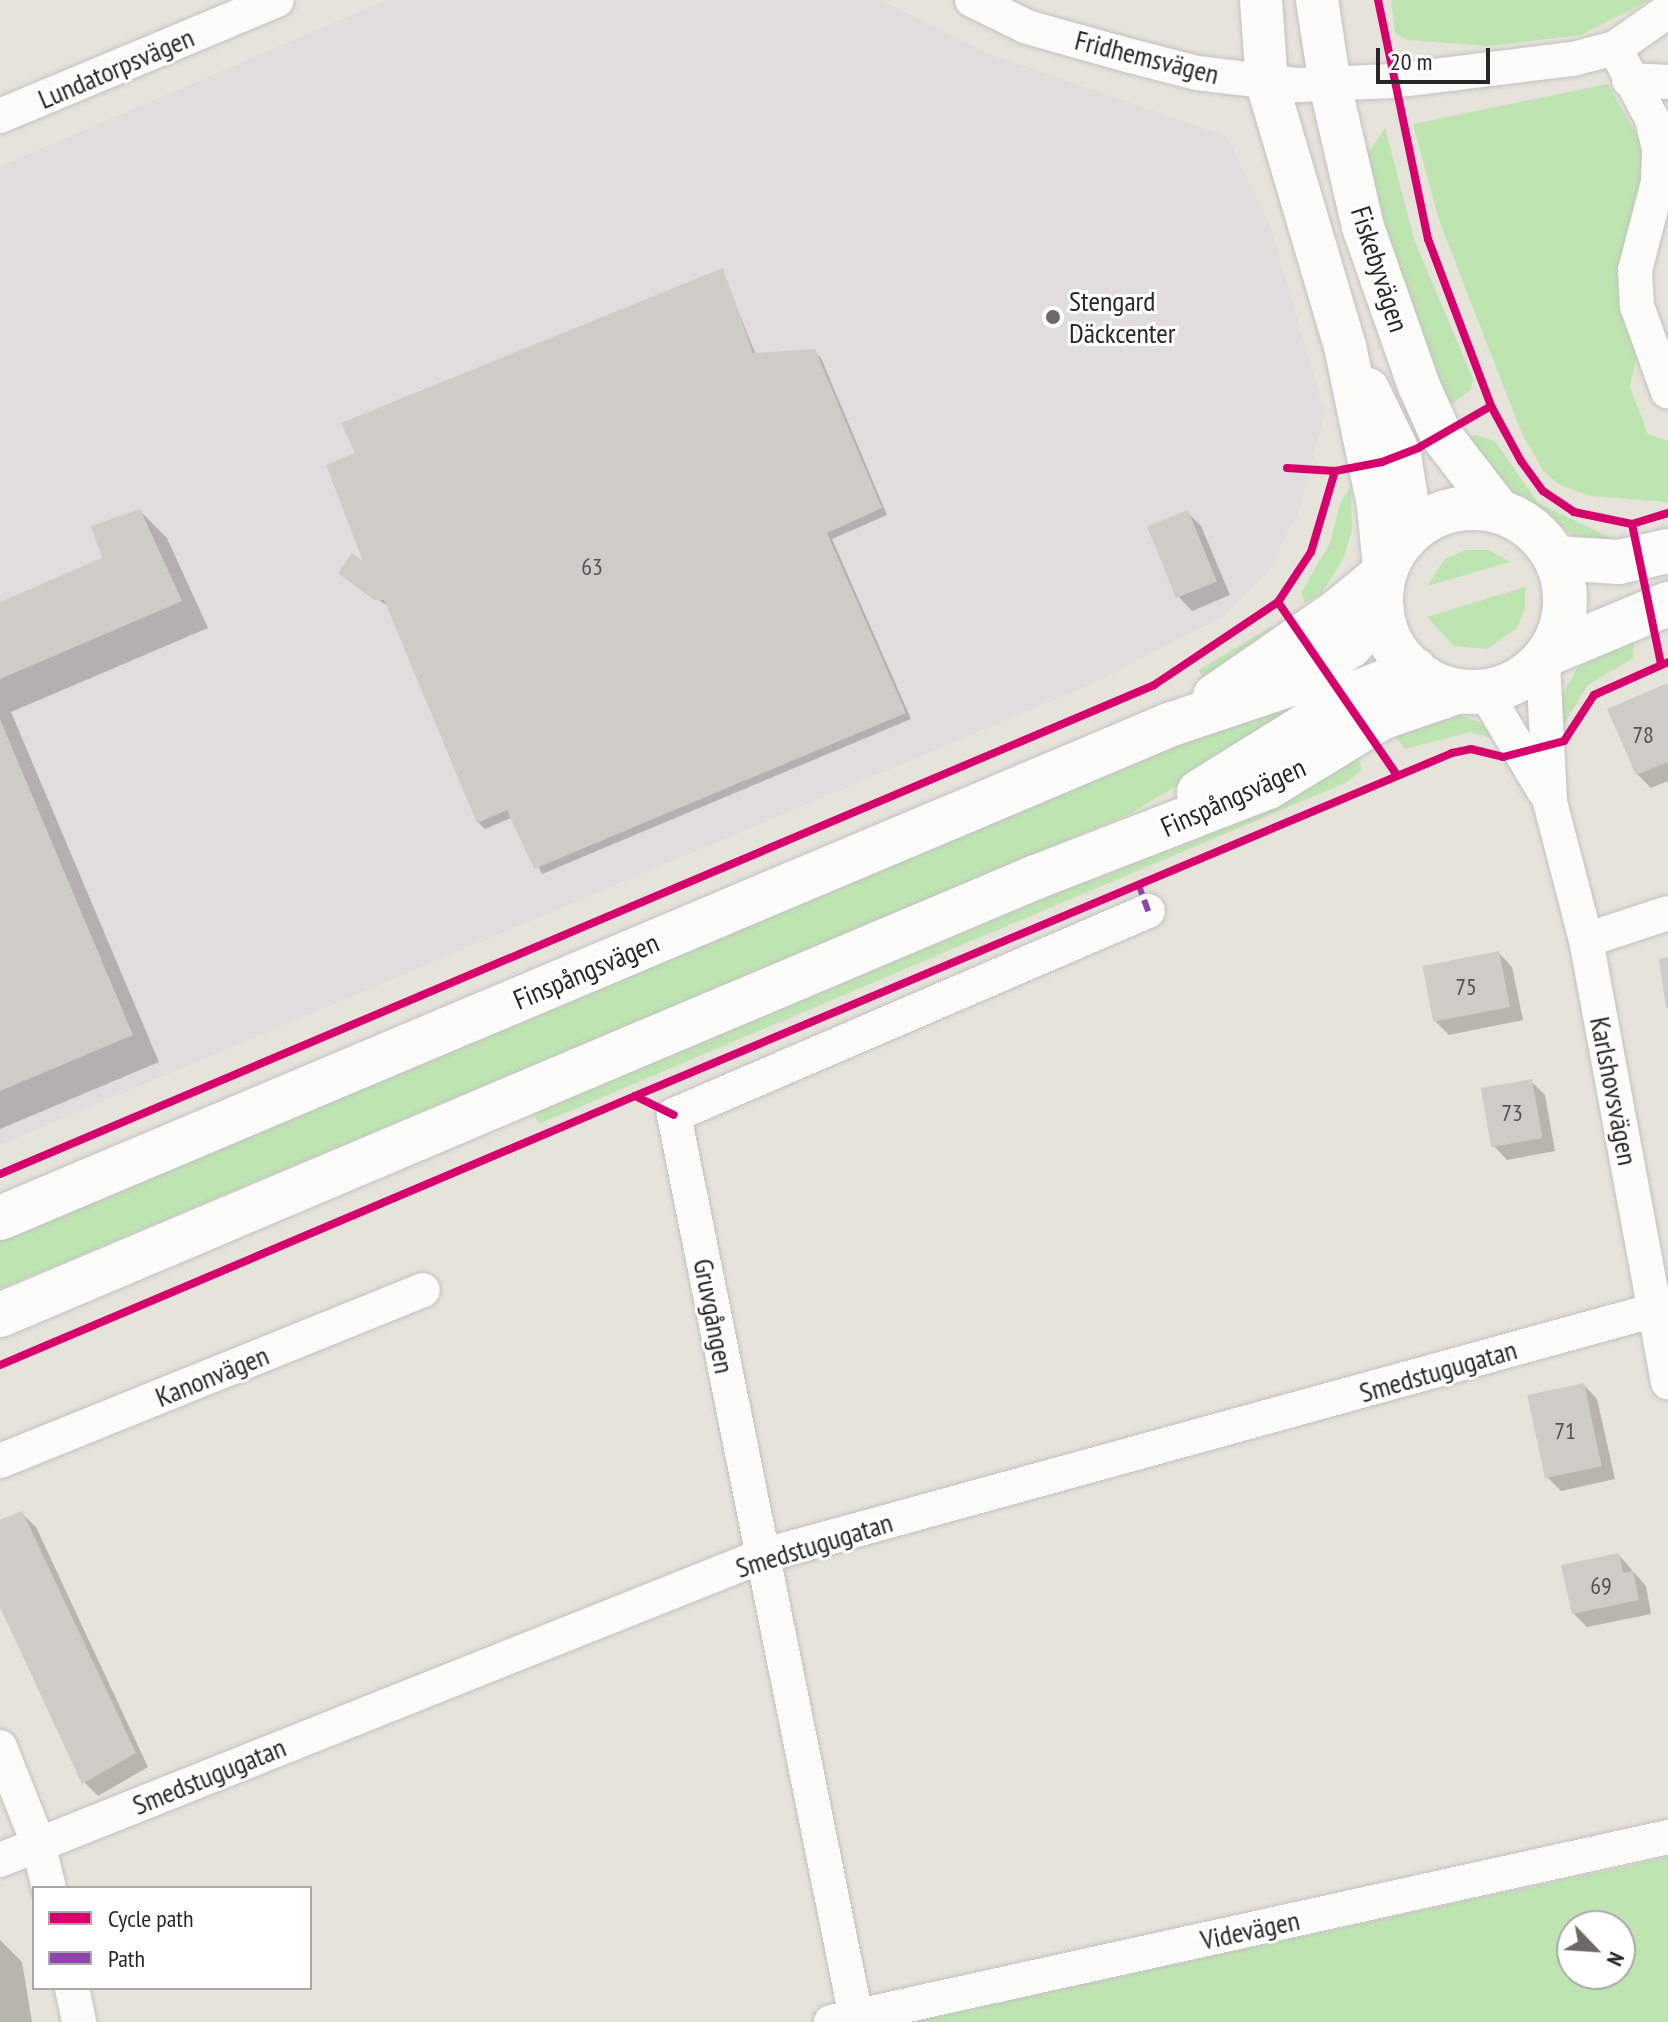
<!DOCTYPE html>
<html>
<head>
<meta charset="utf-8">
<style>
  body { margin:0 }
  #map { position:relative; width:1668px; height:2022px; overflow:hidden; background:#e6e3db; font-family:"PT Sans Narrow",sans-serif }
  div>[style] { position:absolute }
  .industrial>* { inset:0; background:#e1dddf }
  .green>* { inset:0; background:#bee4b2 }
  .shadow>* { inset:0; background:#0003 }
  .building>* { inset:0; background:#ceccc7; transform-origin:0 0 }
  .roads { filter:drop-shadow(0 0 2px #c3c1c1) drop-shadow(0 0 2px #c3c1c1) }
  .minor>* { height:34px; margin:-17px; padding:0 17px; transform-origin:17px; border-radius:17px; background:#fbfbfa }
  .tertiary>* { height:42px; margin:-21px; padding:0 21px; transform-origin:21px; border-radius:21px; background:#fbfbfa }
  .secondary>* { height:44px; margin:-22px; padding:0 22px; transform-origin:22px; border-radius:22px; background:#fbfbfa }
  .secondary>.ring { margin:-22px; padding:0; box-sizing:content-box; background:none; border:44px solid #fbfbfa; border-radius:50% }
  .quiet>* { height:6px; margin-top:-3px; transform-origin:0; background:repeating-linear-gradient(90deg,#8e44ad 0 12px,transparent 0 18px) }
  .cycleway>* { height:8px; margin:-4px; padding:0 4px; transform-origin:4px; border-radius:4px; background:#d6006c }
  .dots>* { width:22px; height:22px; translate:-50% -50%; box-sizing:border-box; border:4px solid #fff; border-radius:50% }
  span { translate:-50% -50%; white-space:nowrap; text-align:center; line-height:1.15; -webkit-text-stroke:6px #fff; paint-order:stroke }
  .number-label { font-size:24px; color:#525150 }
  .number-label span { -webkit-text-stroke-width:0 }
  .street-label { font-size:28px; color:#272727 }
  .poi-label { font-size:28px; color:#272727 }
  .left { translate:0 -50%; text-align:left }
  .legend { position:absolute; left:32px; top:1886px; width:280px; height:104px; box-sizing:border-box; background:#fff; border:2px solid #a9a9a9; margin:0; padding:10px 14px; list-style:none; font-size:24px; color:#272727 }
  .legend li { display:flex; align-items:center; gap:16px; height:40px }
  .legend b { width:40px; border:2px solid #a9a9a9 }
  .north { position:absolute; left:1556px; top:1910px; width:80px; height:80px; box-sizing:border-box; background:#fff; border:2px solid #a9a9a9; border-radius:50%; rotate:115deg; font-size:22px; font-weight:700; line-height:32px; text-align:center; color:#272727 }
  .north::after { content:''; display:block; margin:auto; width:28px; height:36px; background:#6a6966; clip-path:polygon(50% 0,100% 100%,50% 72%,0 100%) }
  .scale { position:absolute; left:1376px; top:48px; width:114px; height:36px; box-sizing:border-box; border:4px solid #272727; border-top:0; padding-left:10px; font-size:24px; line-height:28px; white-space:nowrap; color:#272727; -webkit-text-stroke:6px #fff; paint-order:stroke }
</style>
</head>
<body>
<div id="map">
  <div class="industrial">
    <i style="clip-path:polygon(387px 0,880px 0,990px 54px,1227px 136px,1270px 225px,1325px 413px,1298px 514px,1268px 571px,1222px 617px,1092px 684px,0 1145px,0 166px)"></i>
  </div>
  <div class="green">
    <i style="clip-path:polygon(1391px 0,1650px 0,1581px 35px,1488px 46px,1408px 40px,1395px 33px)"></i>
    <i style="clip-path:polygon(1608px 84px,1648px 155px,1638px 349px,1630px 387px,1648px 434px,1668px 441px,1668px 502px,1590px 496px,1560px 485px,1544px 472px,1522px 434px,1439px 220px,1413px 124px)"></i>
    <i style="clip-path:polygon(1385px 128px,1415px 242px,1473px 379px,1471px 389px,1446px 409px,1364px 179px,1367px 155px)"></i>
    <i style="clip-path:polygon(1475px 435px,1495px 441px,1538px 503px,1615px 540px,1578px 538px,1523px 505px,1464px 441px)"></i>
    <i style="clip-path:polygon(1351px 486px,1352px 530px,1343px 559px,1321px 594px,1305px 603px,1301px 593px,1330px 543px,1340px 504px)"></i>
    <i style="clip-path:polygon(1466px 550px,1488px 550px,1510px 562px,1427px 586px,1445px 559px)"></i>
    <i style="clip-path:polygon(1525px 587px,1525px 608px,1517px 628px,1487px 649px,1454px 646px,1427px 617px)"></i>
    <i style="clip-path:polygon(1271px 627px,1274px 631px,1203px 679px,1199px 670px)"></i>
    <i style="clip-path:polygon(1634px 638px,1633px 658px,1588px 685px,1561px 728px,1559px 701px,1578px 667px)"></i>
    <i style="clip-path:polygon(1323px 696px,1130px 814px,0 1289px,0 1240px,1256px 711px)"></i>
    <i style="clip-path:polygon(1449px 710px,1479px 722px,1496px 739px,1470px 732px,1405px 749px,1390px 730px)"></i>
    <i style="clip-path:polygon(1357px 752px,1362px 770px,1345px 783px,539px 1124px,534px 1113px,1240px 816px)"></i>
    <i style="clip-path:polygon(evenodd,1668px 1857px,1668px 2022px,908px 2022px,1668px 1857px,1572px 1926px,1620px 1926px,1620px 1974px,1572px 1974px,1572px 1926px)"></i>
  </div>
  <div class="shadow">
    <i style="clip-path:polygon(722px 271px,756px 355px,814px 351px,821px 358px,887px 515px,832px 539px,911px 719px,542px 874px,513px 817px,485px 829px,478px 822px,388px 606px,347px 579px)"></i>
    <i style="clip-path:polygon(140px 511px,167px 538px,208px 628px,11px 712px,159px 1062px,0 1129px,0 604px,105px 560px)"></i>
    <i style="clip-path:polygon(1188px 513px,1201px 526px,1230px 595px,1192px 611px,1179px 597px)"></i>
    <i style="clip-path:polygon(1668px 685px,1668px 781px,1651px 788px,1637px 774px)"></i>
    <i style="clip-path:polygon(1499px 953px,1512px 967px,1523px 1020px,1449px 1035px,1435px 1021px)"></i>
    <i style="clip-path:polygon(1531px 1081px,1545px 1095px,1555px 1151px,1507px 1160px,1494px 1146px)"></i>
    <i style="clip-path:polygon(1584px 1385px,1597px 1399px,1615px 1479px,1561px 1491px,1547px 1477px)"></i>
    <i style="clip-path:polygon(22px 1514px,36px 1527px,148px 1767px,98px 1796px,84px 1782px,0 1603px,0 1522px)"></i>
    <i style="clip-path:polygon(1619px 1555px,1646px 1586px,1651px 1614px,1587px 1627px,1573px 1613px)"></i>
    <i style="clip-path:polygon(0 1940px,22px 1962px,32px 2022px,0 2022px)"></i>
  </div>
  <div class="building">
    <i style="clip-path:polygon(723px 268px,753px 353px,815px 349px,882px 508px,827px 533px,906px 713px,534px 869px,507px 810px,477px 823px,384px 600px,374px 600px,338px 573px,352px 553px,363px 561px,326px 465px,355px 453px,341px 423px)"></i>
    <i style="clip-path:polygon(140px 509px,182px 601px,0 679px,0 602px,102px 558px,91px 526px)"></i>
    <i style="left:1188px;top:510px;width:77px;height:44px;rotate:68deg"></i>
    <i style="clip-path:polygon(1668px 683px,1668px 762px,1636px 775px,1607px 709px)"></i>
    <i style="clip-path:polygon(0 719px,133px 1035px,0 1091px)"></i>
    <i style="left:1499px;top:951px;width:57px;height:78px;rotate:79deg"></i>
    <i style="clip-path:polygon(1668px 957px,1668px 1008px,1666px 1008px,1659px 959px)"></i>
    <i style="left:1532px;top:1079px;width:60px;height:52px;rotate:80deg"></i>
    <i style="left:1584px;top:1383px;width:85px;height:58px;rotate:78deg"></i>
    <i style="clip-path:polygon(22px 1511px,136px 1753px,82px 1784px,0 1607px,0 1520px)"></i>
    <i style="clip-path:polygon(1619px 1553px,1623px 1573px,1633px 1571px,1639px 1600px,1572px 1614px,1561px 1565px)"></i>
  </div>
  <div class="roads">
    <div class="minor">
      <i style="left:972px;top:0;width:61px;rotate:26.1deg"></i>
      <i style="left:1027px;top:27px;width:108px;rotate:15.6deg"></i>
      <i style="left:1131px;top:56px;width:68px;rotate:14.4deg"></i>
      <i style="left:1197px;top:73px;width:102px;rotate:6.8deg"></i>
      <i style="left:1298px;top:85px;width:95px;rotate:-2.4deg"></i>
      <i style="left:1393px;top:81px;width:181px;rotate:-7deg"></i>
      <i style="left:1573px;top:59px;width:43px;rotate:-14.7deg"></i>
      <i style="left:1615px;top:48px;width:65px;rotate:-34.9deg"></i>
      <i style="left:1615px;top:48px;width:80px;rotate:62.5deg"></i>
      <i style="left:1652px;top:119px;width:32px;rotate:77deg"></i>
      <i style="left:1659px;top:150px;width:32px;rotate:92deg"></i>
      <i style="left:1658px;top:182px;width:91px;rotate:104.6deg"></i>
      <i style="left:1635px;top:270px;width:36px;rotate:87deg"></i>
      <i style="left:1637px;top:306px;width:91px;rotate:70.2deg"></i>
      <i style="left:1629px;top:80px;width:39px;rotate:3deg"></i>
      <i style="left:0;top:116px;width:300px;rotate:-22.7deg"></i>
      <i style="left:1543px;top:662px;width:140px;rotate:87.1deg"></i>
      <i style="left:1550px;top:802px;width:143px;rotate:75.4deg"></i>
      <i style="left:1586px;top:940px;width:450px;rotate:79.5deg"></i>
      <i style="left:1485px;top:692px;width:115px;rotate:59.2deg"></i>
      <i style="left:1586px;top:940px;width:86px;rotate:-18.2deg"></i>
      <i style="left:0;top:1461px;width:456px;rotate:-22deg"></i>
      <i style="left:0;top:1747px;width:103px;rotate:68.4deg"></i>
      <i style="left:38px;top:1843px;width:46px;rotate:76.3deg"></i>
      <i style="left:0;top:1860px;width:820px;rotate:-21.75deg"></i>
      <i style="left:762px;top:1556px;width:926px;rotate:-15.4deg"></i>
      <i style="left:72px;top:1988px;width:35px;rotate:78deg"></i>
      <i style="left:831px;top:2022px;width:857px;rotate:-12.46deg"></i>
      <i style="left:857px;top:2022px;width:925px;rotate:-101.41deg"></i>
      <i style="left:674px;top:1115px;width:516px;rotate:-23.29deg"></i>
    </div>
    <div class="tertiary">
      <i style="left:1261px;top:0;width:83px;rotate:85.9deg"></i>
      <i style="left:1267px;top:83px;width:274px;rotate:73.5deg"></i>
      <i style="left:1345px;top:346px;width:163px;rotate:78.3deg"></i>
      <i style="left:1378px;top:506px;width:61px;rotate:84.4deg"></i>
      <i style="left:1317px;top:0;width:86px;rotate:81.3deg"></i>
      <i style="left:1330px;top:85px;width:146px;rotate:76.9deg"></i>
      <i style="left:1363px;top:227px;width:169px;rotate:70.6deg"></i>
      <i style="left:1419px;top:386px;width:54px;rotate:65.8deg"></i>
      <i style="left:1441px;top:435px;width:98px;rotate:52.4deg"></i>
      <i style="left:1368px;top:389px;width:73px;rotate:64.1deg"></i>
      <i style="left:1400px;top:455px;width:75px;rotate:80.8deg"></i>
    </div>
    <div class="secondary">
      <i class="ring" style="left:1381px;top:508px;width:140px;height:140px"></i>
      <i style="left:1556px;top:558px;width:63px;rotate:3.6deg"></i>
      <i style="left:1619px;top:562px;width:50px;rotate:-12.7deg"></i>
      <i style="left:1550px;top:653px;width:128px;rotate:-22.6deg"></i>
      <i style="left:1215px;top:696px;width:150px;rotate:-34.6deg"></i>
      <i style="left:1338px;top:611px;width:57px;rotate:-39.3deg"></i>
      <i style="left:1199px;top:792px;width:191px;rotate:-31.9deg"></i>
      <i style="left:1361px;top:691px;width:58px;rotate:-21.3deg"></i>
      <i style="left:0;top:1218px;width:1272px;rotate:-22.86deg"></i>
      <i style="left:1172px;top:724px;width:126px;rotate:-18.6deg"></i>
      <i style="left:1291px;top:684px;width:70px;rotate:-32.8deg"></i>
      <i style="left:1350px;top:646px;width:47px;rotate:-46.7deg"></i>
      <i style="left:0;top:1315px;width:1125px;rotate:-22.92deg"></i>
      <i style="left:1036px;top:877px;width:249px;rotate:-21.2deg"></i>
      <i style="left:1268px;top:787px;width:132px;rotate:-31.4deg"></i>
      <i style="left:1381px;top:718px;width:83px;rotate:-19.1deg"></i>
    </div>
  </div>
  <div class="quiet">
    <i style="left:1138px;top:883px;width:30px;rotate:70deg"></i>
  </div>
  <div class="cycleway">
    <i style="left:1378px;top:0;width:244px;rotate:78.2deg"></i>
    <i style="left:1428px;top:239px;width:178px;rotate:69.3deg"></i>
    <i style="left:1491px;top:406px;width:63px;rotate:61.4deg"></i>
    <i style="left:1521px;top:461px;width:37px;rotate:54deg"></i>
    <i style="left:1543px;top:491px;width:37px;rotate:34deg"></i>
    <i style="left:1574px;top:512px;width:59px;rotate:11.7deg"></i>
    <i style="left:1632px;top:524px;width:38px;rotate:-17deg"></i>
    <i style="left:1287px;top:468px;width:48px;rotate:3.6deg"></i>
    <i style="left:1335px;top:471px;width:48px;rotate:-10.8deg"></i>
    <i style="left:1382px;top:462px;width:39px;rotate:-21deg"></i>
    <i style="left:1418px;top:448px;width:84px;rotate:-29.9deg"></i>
    <i style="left:1632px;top:524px;width:143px;rotate:78.3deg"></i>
    <i style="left:1278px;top:602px;width:210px;rotate:55.5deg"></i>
    <i style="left:635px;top:1096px;width:886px;rotate:-22.77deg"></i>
    <i style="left:1452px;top:753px;width:19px;rotate:-12deg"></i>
    <i style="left:1471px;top:749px;width:33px;rotate:14deg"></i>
    <i style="left:1503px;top:757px;width:63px;rotate:-14.7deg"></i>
    <i style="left:1564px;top:741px;width:55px;rotate:-56.9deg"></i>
    <i style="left:1594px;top:695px;width:81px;rotate:-24deg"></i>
    <i style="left:0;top:1174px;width:1253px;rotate:-22.96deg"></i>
    <i style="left:1154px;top:685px;width:149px;rotate:-33.8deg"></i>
    <i style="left:1278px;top:602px;width:60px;rotate:-56.6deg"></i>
    <i style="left:1311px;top:552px;width:84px;rotate:-73.5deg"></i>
    <i style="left:0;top:1365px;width:690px;rotate:-22.96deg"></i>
    <i style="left:635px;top:1096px;width:43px;rotate:26deg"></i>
  </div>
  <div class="dots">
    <i style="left:1053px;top:317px;background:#6a6966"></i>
  </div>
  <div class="number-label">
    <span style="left:592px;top:567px">63</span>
    <span style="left:1643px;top:735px">78</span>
    <span style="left:1466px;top:987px">75</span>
    <span style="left:1512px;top:1113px">73</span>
    <span style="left:1565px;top:1431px">71</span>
    <span style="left:1601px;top:1586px">69</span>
  </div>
  <div class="street-label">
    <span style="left:1147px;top:57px;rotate:14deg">Fridhemsvägen</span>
    <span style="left:116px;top:68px;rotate:-23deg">Lundatorpsvägen</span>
    <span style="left:1380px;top:269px;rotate:72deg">Fiskebyvägen</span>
    <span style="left:1233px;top:797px;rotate:-24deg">Finspångsvägen</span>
    <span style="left:586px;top:971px;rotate:-23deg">Finspångsvägen</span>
    <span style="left:1614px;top:1091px;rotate:79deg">Karlshovsvägen</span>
    <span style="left:714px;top:1316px;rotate:79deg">Gruvgången</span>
    <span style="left:1438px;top:1371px;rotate:-16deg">Smedstugugatan</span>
    <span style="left:212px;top:1376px;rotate:-22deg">Kanonvägen</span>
    <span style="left:814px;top:1545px;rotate:-17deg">Smedstugugatan</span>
    <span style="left:209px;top:1776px;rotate:-22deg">Smedstugugatan</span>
    <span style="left:1250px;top:1930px;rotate:-12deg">Videvägen</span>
  </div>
  <div class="poi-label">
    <span class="left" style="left:1069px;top:317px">Stengard<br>Däckcenter</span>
  </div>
  <ul class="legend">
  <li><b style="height:10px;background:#d6006c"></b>Cycle path</li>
  <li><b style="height:10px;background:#8e44ad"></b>Path</li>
  </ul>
  <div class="north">N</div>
  <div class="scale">20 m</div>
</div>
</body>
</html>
